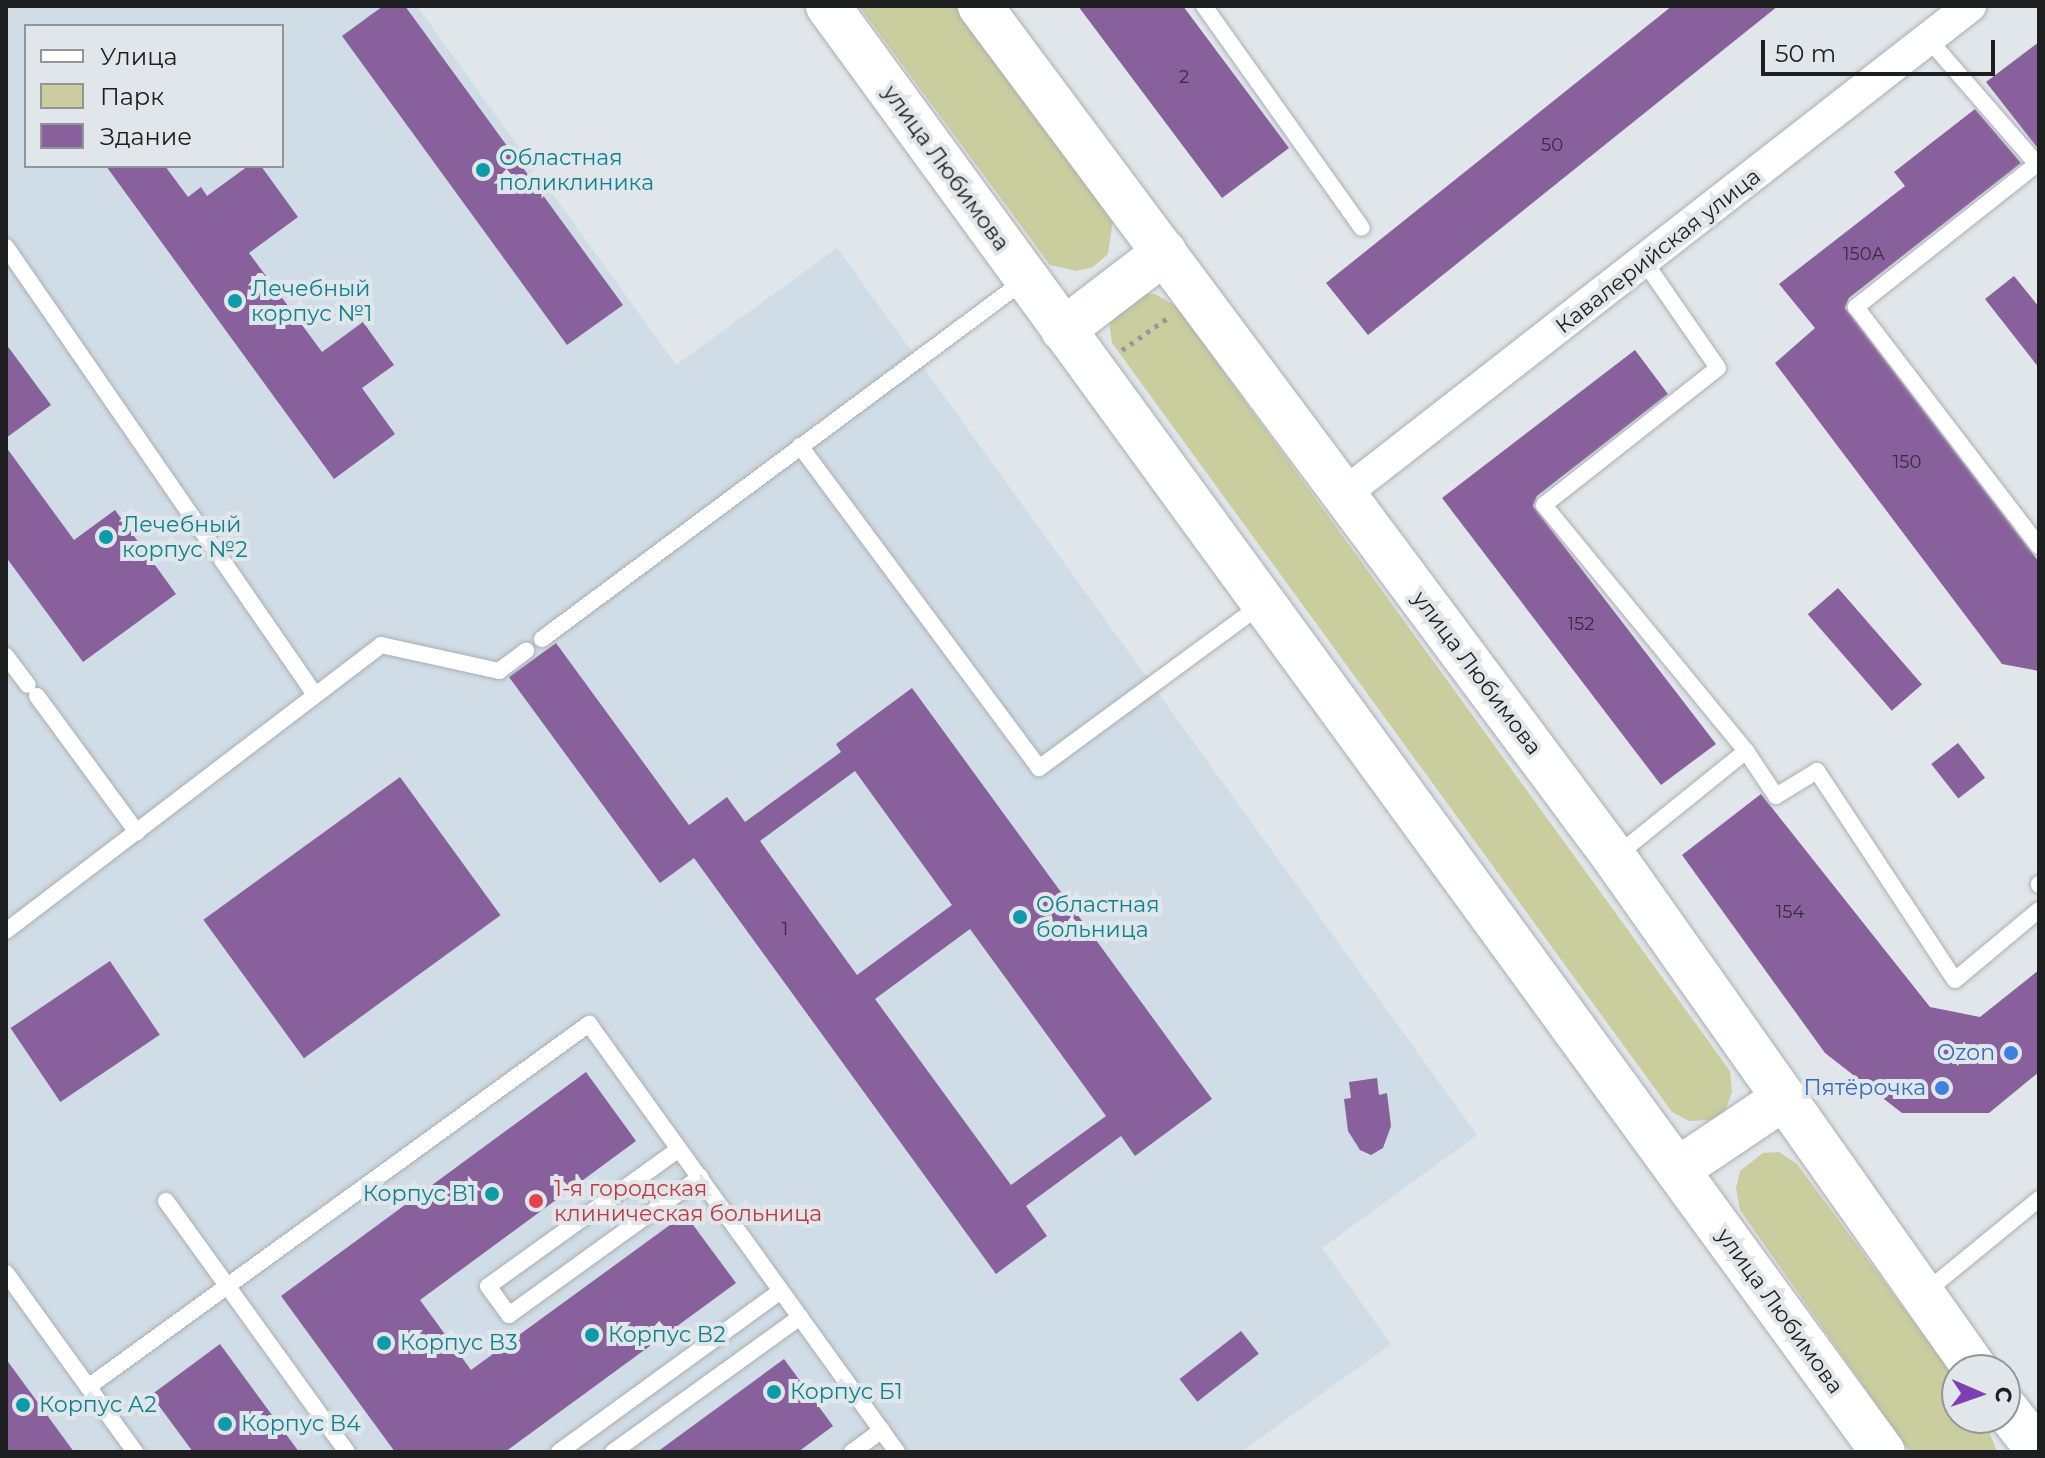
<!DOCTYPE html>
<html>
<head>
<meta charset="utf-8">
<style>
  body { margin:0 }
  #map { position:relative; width:2045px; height:1458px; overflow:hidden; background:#e0e6ea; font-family:Montserrat,sans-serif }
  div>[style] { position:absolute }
  .built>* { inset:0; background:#d0dce6 }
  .green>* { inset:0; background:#cacd9e }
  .building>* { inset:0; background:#88609c; transform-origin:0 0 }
  .path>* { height:5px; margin-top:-2.5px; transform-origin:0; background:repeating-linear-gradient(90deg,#94989c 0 4px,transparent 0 10px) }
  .roads { filter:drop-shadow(0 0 2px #a9afb3) drop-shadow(0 0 2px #a9afb3) }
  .service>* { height:16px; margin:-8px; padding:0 8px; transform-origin:8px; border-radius:8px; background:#fff }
  .minor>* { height:32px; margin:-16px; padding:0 16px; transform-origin:16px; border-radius:16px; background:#fff }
  .secondary>* { height:44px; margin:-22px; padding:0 22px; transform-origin:22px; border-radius:22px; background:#fff }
  .dots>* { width:22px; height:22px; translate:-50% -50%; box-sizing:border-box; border:4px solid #e0e6ea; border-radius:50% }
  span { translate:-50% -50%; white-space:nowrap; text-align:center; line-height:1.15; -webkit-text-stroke:8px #e0e6ea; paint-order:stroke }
  .number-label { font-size:18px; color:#372e3f }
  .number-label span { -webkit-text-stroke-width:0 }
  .culture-label { font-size:22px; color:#0d838f }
  .left { translate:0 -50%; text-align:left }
  .right { translate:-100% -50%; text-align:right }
  .street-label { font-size:22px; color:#1c1e20 }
  .shop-label { font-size:22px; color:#366cbe }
  .health-label { font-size:22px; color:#be3a42 }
  .frame { position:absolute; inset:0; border:8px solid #1c1e20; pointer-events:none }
  .legend { position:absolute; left:24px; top:24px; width:260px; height:144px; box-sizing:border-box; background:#e0e6ea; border:2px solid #929699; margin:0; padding:10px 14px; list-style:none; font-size:24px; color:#1c1e20 }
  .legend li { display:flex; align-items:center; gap:16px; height:40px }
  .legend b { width:40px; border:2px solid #929699 }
  .north { position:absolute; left:1941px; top:1354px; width:80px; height:80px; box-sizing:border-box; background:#e0e6ea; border:2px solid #929699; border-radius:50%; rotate:92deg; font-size:22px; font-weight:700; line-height:32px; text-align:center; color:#1c1e20 }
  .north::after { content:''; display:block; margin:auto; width:28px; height:36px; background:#7e3fb5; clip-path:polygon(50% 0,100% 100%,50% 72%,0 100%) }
  .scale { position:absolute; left:1761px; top:40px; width:234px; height:36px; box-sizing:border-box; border:4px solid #1c1e20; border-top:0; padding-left:10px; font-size:24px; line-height:28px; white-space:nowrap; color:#1c1e20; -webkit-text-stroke:6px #e0e6ea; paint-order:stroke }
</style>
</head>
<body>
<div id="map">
  <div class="built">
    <i style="clip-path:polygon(evenodd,6px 6px,417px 6px,676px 365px,837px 248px,1477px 1135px,1322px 1248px,1391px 1344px,1241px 1452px,6px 1452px,6px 6px,26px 26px,282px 26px,282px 166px,26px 166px,26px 26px)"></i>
  </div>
  <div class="green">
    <i style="clip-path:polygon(859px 6px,955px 6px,1113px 219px,1108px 254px,1093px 267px,1077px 271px,1050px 265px)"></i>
    <i style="clip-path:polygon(1132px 293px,1155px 294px,1176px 306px,1730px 1071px,1732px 1092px,1725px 1111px,1710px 1120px,1689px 1121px,1672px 1112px,1112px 343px,1109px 321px)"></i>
    <i style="clip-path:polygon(1779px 1152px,1797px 1164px,1957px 1380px,1957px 1418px,1984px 1418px,1997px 1452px,1910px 1452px,1740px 1210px,1736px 1188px,1740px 1171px,1763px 1153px)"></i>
  </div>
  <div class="building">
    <i style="clip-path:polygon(383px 6px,405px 6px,623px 305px,567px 345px,342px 36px)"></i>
    <i style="clip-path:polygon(1078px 6px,1183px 6px,1289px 148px,1222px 198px)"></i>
    <i style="clip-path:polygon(1672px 6px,1778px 6px,1368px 335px,1326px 283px)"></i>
    <i style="clip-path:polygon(2039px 42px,2039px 150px,1986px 82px)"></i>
    <i style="clip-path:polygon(1975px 109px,2021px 163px,1849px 298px,1845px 308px,2039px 562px,2039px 671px,2002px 664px,1775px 363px,1815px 328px,1779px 284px,1905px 186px,1894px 172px)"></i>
    <i style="clip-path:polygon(106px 166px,165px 166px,188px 197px,201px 187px,207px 196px,248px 166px,261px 166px,298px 217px,249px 253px,322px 352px,363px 322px,394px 365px,362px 388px,395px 434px,334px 479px)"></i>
    <i style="clip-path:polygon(2014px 276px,2039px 307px,2039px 368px,1985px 299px)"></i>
    <i style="clip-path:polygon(6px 344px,51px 405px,6px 438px)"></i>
    <i style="clip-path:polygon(1635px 350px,1668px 394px,1537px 496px,1533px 506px,1716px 744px,1661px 785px,1442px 498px)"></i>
    <i style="clip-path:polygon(6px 447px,74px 540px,115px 510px,176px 594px,83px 662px,6px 557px)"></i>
    <i style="left:1838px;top:588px;width:128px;height:40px;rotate:49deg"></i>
    <i style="clip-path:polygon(evenodd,556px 643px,689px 825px,727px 797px,745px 822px,841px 752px,836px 744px,912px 688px,1212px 1099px,1135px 1156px,1121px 1136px,1026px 1206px,1047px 1236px,996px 1274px,694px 858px,660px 883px,509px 677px,556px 643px,855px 771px,952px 905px,857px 975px,760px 841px,855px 771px,556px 643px,970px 929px,1106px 1116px,1011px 1185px,875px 999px,970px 929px)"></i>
    <i style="left:1958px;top:743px;width:44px;height:34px;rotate:52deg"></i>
    <i style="left:400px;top:777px;width:171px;height:243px;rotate:54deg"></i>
    <i style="clip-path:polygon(1761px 794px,1930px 1007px,1980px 1017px,2039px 970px,2039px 1072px,1989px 1113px,1902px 1113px,1825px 1053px,1682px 855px)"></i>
    <i style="left:110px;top:961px;width:89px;height:120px;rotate:56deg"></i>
    <i style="clip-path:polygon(586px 1072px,636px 1141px,420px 1300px,471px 1370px,685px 1214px,736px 1283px,505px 1452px,395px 1452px,281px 1296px)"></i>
    <i style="clip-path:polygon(1377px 1078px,1379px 1095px,1387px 1093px,1391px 1126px,1383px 1148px,1371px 1155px,1360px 1150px,1348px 1131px,1344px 1099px,1351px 1098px,1349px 1082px)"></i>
    <i style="left:1241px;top:1331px;width:29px;height:78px;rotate:52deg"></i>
    <i style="clip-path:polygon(220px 1344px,299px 1452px,193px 1452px,151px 1395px)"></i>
    <i style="clip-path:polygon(6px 1359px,74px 1452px,6px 1452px)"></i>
    <i style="clip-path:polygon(784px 1359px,833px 1426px,798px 1452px,657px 1452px)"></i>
  </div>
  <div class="path">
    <i style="left:1122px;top:350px;width:57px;rotate:-35.1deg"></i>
  </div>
  <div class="roads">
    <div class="service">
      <i style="left:1204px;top:6px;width:272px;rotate:54.6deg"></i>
      <i style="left:1930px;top:41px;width:163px;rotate:49deg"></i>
      <i style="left:2037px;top:164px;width:231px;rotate:141.7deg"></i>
      <i style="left:1856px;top:307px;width:301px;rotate:52.6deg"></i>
      <i style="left:6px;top:247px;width:369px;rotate:55.4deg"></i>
      <i style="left:800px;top:446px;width:401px;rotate:53.4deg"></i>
      <i style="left:1039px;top:768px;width:277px;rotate:-36.3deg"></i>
      <i style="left:222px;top:560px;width:164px;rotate:55.4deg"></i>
      <i style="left:542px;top:639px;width:602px;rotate:-36.62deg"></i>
      <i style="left:6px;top:656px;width:36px;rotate:53deg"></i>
      <i style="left:37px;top:696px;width:169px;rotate:53.7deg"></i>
      <i style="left:1746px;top:751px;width:54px;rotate:56.3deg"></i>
      <i style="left:1776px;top:796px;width:48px;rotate:-31.4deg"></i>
      <i style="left:1817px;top:771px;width:250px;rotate:56.6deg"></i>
      <i style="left:1955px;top:980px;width:109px;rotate:-39.8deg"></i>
      <i style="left:1616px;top:856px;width:167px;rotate:-38.9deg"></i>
      <i style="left:1746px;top:751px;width:318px;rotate:-129.4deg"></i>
      <i style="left:1544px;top:505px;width:221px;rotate:-38.2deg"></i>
      <i style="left:1718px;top:368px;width:130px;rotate:-124.7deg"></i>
      <i style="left:2039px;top:884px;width:1px;rotate:90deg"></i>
      <i style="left:6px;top:931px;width:472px;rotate:-37.3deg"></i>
      <i style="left:381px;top:645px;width:121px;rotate:12.4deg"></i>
      <i style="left:499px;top:671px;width:34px;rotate:-37deg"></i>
      <i style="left:679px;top:1149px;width:235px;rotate:144.3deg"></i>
      <i style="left:488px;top:1286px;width:36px;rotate:54deg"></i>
      <i style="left:509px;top:1315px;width:236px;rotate:-35.8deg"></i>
      <i style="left:166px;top:1201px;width:309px;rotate:54.2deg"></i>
      <i style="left:6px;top:1273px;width:221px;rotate:54.2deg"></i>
      <i style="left:1923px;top:1294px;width:150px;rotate:-39.3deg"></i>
      <i style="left:88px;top:1387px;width:619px;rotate:-35.93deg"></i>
      <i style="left:589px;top:1024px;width:527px;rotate:54.26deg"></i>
      <i style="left:559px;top:1452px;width:274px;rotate:-36deg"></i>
      <i style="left:613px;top:1452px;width:231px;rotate:-35.8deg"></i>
      <i style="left:852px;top:1452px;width:37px;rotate:-36deg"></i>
    </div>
    <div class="minor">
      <i style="left:1344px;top:494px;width:794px;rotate:-37.94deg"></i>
    </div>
    <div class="secondary">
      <i style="left:828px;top:6px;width:1790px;rotate:53.89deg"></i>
      <i style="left:980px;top:6px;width:1061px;rotate:53.31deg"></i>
      <i style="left:1614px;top:857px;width:628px;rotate:54.79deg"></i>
      <i style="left:1063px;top:330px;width:128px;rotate:-37.4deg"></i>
      <i style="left:1677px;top:1170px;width:129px;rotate:-33.9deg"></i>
      <i style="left:2005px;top:1408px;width:55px;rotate:51.7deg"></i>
    </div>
  </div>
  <div class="dots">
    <i style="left:483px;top:170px;background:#0f9aa8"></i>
    <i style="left:235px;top:301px;background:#0f9aa8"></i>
    <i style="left:106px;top:537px;background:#0f9aa8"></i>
    <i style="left:1020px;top:917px;background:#0f9aa8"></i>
    <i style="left:2011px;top:1053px;background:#3f7fe0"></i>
    <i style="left:1942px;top:1088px;background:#3f7fe0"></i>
    <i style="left:492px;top:1194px;background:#0f9aa8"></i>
    <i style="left:536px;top:1201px;background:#e0444e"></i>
    <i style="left:592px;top:1335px;background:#0f9aa8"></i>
    <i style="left:384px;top:1343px;background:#0f9aa8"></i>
    <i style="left:774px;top:1392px;background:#0f9aa8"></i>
    <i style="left:23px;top:1405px;background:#0f9aa8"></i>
    <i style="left:225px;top:1424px;background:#0f9aa8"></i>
  </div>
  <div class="number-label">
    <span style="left:1184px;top:77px">2</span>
    <span style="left:1552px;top:145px">50</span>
    <span style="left:1864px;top:254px">150А</span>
    <span style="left:1907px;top:462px">150</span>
    <span style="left:1581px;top:624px">152</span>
    <span style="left:1790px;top:912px">154</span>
    <span style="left:785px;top:929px">1</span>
  </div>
  <div class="culture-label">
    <span class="left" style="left:499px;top:170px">Областная<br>поликлиника</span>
    <span class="left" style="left:251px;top:301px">Лечебный<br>корпус №1</span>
    <span class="left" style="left:122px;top:537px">Лечебный<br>корпус №2</span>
    <span class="left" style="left:1036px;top:917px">Областная<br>больница</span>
    <span class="right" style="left:476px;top:1194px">Корпус В1</span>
    <span class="left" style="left:608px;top:1335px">Корпус В2</span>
    <span class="left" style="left:400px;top:1343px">Корпус В3</span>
    <span class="left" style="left:790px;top:1392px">Корпус Б1</span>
    <span class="left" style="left:39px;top:1405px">Корпус А2</span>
    <span class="left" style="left:241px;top:1424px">Корпус В4</span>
  </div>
  <div class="street-label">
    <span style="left:946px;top:168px;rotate:54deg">улица Любимова</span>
    <span style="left:1658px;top:251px;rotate:-38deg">Кавалерийская улица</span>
    <span style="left:1477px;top:673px;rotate:53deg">улица Любимова</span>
    <span style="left:1780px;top:1311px;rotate:54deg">улица Любимова</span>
  </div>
  <div class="shop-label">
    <span class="right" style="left:1995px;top:1053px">Ozon</span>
    <span class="right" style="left:1926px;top:1088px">Пятёрочка</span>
  </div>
  <div class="health-label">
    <span class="left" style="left:554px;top:1201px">1-я городская<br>клиническая больница</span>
  </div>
  <div class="frame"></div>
  <ul class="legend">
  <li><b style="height:10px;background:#fff"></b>Улица</li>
  <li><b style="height:22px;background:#cacd9e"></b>Парк</li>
  <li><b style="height:22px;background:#88609c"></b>Здание</li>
  </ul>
  <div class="north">С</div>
  <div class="scale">50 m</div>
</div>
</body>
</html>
